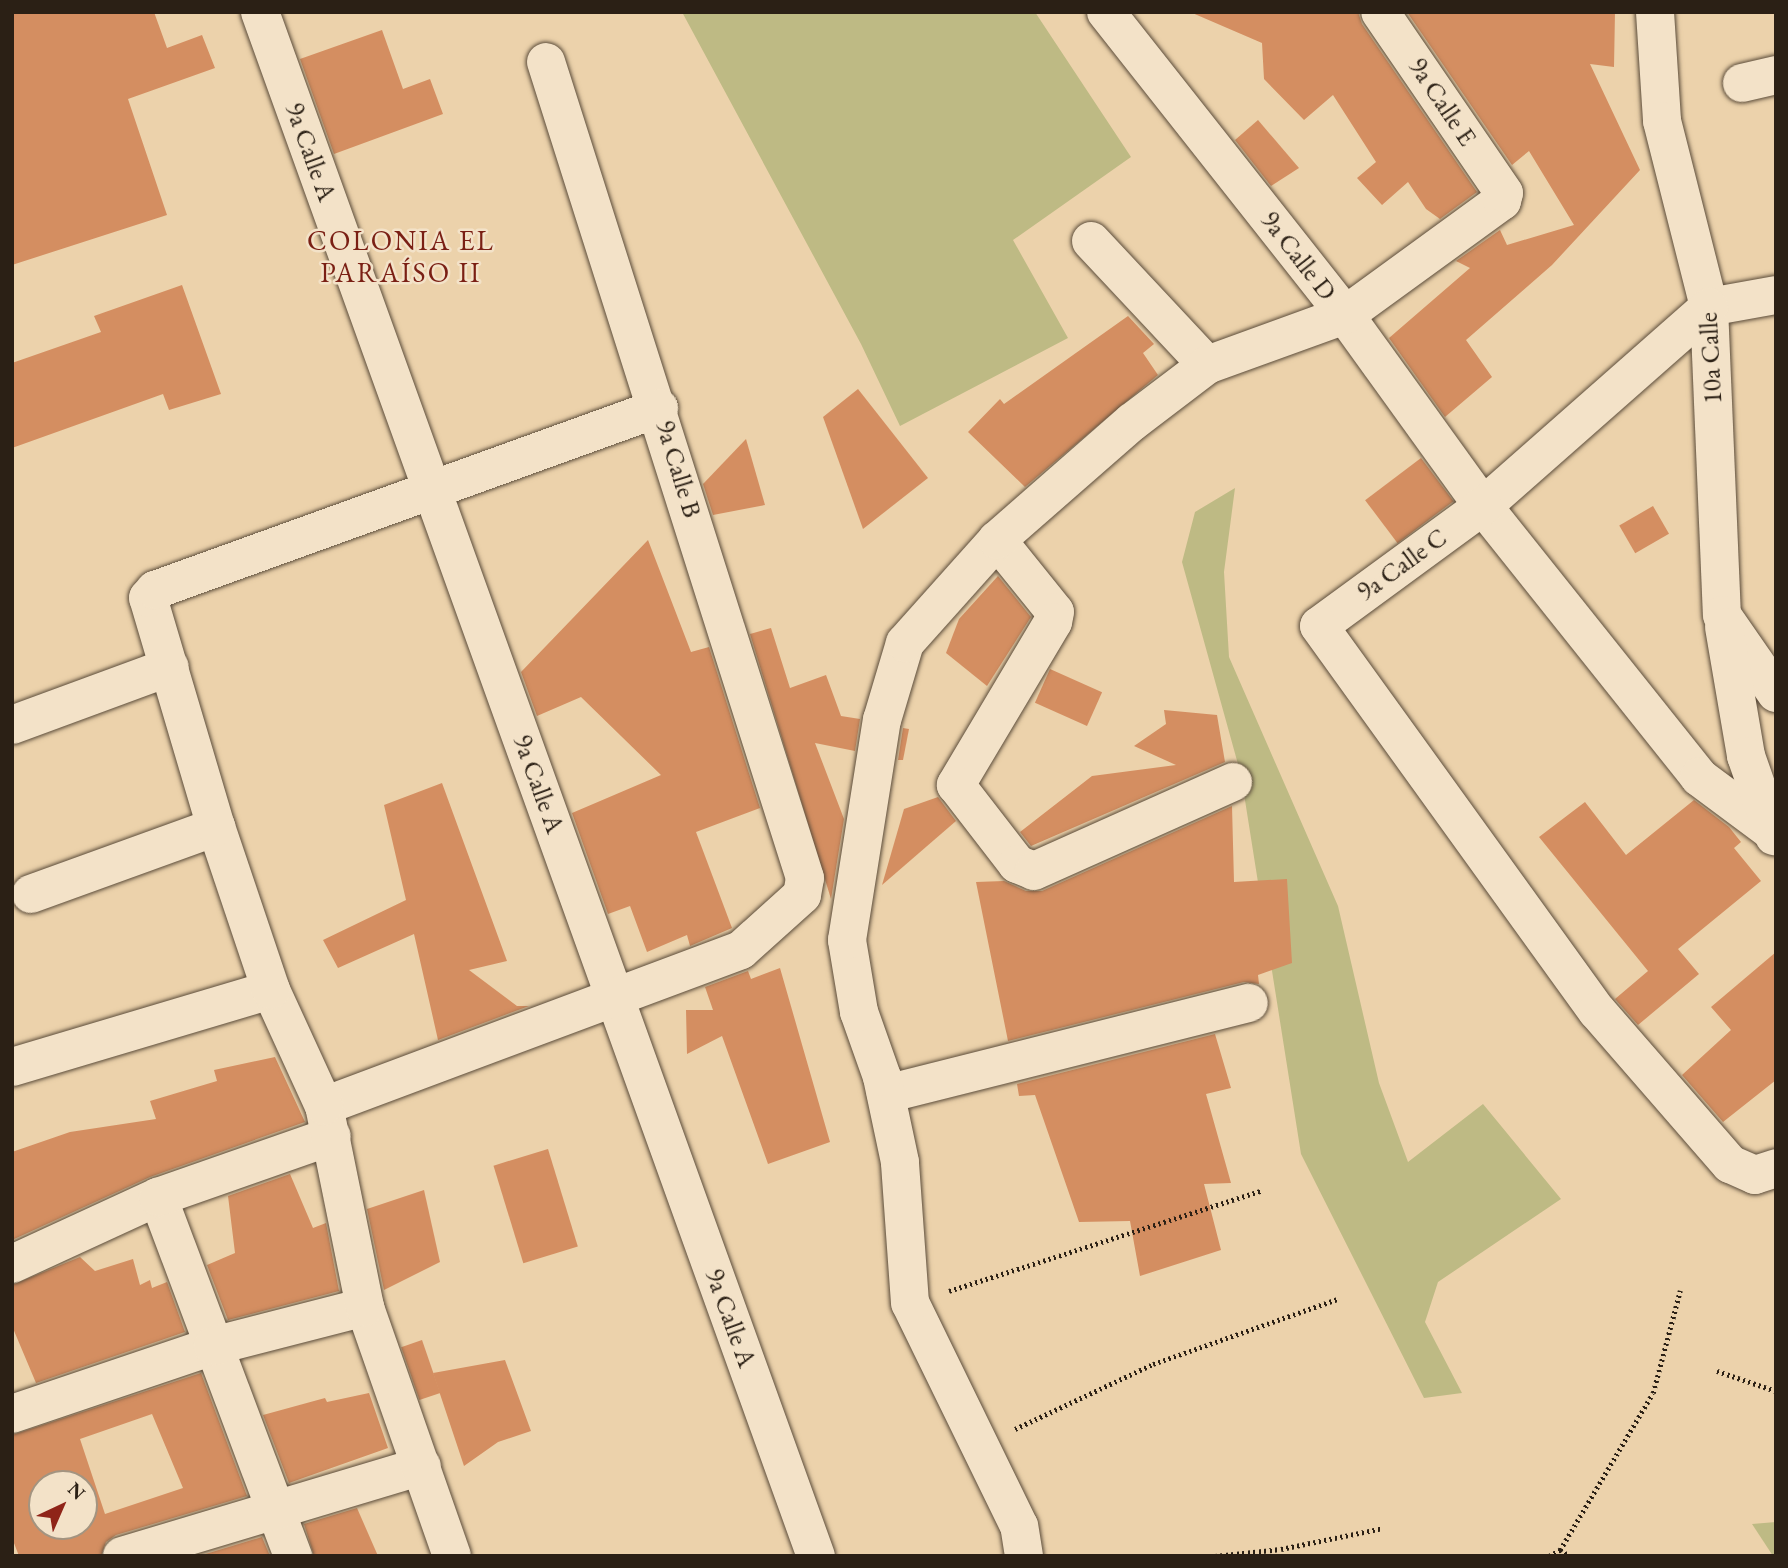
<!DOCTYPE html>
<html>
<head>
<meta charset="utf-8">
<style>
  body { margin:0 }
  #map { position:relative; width:1788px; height:1568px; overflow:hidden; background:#ecd2ab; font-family:"EB Garamond",serif }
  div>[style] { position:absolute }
  .green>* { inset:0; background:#beba84 }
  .building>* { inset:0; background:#d48e61; transform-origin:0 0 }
  .path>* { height:4.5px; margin-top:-2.25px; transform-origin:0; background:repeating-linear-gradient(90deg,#2b2015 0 2px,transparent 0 5.5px) }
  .roads { filter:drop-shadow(0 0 2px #5b4c3a) drop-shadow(0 0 2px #5b4c3a) }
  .minor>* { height:38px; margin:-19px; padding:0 19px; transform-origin:19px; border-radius:19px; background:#f3e2c8 }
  span { translate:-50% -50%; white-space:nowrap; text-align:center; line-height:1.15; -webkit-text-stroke:5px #f3e2c8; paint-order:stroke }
  .street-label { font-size:26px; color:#2b2015 }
  .neighbourhood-label { font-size:28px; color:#7a1f14; letter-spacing:2px }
  .frame { position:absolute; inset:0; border:14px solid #2b2015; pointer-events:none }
  .north { position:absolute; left:28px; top:1470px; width:70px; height:70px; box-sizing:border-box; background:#f3e2c8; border:2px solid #a39480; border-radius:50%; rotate:44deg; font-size:19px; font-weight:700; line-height:28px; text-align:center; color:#2b2015 }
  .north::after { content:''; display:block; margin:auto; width:24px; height:32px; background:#8f2418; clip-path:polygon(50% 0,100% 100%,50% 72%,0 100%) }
</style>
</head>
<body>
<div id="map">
  <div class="green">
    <i style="clip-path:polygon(682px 12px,1035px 12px,1131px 157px,1013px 240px,1068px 338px,900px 426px,861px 344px)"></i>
    <i style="clip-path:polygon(1235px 488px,1224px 572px,1229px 657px,1338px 906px,1379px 1083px,1408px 1162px,1483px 1104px,1561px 1199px,1438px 1282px,1425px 1322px,1462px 1393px,1424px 1398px,1301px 1154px,1241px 775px,1182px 562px,1195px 512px)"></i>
    <i style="clip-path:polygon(1776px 1522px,1776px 1556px,1773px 1556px,1752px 1524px)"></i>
  </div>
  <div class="building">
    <i style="clip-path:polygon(12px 12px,154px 12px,167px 48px,202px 35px,215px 68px,128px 99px,167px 215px,12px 265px)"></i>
    <i style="clip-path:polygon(1190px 12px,1358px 12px,1362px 24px,1477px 192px,1440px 219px,1426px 209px,1408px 182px,1382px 205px,1357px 178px,1376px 162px,1333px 95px,1304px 120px,1264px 79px,1262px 43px)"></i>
    <i style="clip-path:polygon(1407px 12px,1615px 12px,1614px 67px,1590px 64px,1640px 170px,1552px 265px,1466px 340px,1492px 377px,1445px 417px,1389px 338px,1470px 268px,1456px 261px,1500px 230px,1507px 245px,1574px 225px,1529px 151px,1512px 165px)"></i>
    <i style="clip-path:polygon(382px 30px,403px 89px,430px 79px,443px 114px,334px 154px,300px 59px)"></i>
    <i style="clip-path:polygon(1258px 120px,1299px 168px,1271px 186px,1235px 140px)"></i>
    <i style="clip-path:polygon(182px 285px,221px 394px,169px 410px,163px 394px,12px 448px,12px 363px,101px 332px,94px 316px)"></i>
    <i style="clip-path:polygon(1128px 316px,1154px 344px,1143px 353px,1158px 375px,1025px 487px,968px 432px,1000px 399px,1004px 404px)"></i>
    <i style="clip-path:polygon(858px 389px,928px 478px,863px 529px,823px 417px)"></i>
    <i style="clip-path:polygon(746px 439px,765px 505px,713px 515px,703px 484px)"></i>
    <i style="left:1421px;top:458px;width:54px;height:70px;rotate:53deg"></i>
    <i style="left:1653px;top:506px;width:32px;height:39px;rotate:60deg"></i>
    <i style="clip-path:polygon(648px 540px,691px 652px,709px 647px,760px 808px,696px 832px,732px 928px,690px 946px,687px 935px,647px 952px,630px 906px,608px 914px,572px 813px,661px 775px,581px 697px,537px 716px,521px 672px)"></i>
    <i style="clip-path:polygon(998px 576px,1031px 617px,987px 686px,946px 653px,959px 619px)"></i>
    <i style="clip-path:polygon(771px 628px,790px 688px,826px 675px,841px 716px,860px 719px,855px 751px,815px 743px,844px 819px,831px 899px,750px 634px)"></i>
    <i style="left:1050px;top:669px;width:57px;height:37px;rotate:24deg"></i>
    <i style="clip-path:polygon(1164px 710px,1217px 715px,1225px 762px,1031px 846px,1020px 832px,1092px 776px,1176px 765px,1134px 746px,1166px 724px)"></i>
    <i style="clip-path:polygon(903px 728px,909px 729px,903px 760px,898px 760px)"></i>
    <i style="clip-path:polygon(442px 783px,507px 961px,469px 970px,517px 1006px,529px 1006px,438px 1040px,414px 934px,338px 968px,323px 940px,406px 900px,384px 805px)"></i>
    <i style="clip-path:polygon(938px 797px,956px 821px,882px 885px,904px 809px)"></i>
    <i style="clip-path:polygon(1694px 800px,1729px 827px,1741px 842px,1734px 848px,1761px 881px,1678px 949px,1699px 974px,1638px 1025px,1615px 999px,1648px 971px,1539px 837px,1585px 802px,1626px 855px)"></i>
    <i style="clip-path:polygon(1232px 806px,1234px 882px,1287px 879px,1292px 963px,1258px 975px,1259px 984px,1244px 982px,1008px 1041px,976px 882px,1004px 881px,1026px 891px,1042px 891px)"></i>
    <i style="clip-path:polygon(1776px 952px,1776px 1080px,1723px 1122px,1682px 1075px,1731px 1030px,1711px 1007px)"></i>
    <i style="clip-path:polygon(780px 968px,830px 1142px,768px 1164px,722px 1036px,687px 1054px,686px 1010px,713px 1010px,705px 987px,748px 971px,751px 979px)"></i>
    <i style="clip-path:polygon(1215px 1034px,1231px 1088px,1206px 1094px,1231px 1183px,1204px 1184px,1221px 1250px,1140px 1276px,1130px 1221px,1079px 1222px,1035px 1095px,1019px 1096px,1017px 1084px)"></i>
    <i style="clip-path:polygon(275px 1057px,305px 1122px,150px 1177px,12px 1240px,12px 1152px,70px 1132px,156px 1119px,150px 1101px,217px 1081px,214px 1070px)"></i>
    <i style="left:548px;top:1149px;width:102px;height:57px;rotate:73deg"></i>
    <i style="clip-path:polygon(290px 1174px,313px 1228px,326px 1223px,339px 1291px,228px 1320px,207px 1265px,235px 1253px,228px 1196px)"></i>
    <i style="clip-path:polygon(424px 1190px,440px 1262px,384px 1290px,367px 1209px)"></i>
    <i style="clip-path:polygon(80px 1257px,95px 1271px,133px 1259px,140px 1285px,150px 1280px,152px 1288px,167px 1282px,185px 1332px,36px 1383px,12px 1326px,12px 1285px)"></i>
    <i style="left:422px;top:1340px;width:56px;height:22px;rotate:71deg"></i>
    <i style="clip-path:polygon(505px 1360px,531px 1431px,498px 1442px,464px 1466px,433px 1373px)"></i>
    <i style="clip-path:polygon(evenodd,201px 1373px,247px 1496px,116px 1535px,106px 1542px,101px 1556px,19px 1556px,12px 1538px,12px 1435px,201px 1373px,152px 1414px,183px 1488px,105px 1514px,80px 1439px,152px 1414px,201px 1373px,42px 1484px,84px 1484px,84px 1526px,42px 1526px,42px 1484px)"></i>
    <i style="clip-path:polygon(369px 1393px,388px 1448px,289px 1483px,263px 1415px,325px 1398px,327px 1402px)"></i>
    <i style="clip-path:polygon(357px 1508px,378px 1556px,314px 1556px,304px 1524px)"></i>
    <i style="clip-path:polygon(262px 1537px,270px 1556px,199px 1556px)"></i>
  </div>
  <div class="path">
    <i style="left:949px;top:1291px;width:328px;rotate:-17.8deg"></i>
    <i style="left:1717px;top:1371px;width:62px;rotate:18.7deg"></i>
    <i style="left:1015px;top:1429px;width:153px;rotate:-25.2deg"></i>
    <i style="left:1153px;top:1364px;width:196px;rotate:-19.4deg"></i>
    <i style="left:1560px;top:1550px;width:12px;rotate:31deg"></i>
    <i style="left:1215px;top:1556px;width:66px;rotate:-6.1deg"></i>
    <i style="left:1281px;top:1549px;width:104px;rotate:-11.6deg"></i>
    <i style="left:1549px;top:1556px;width:13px;rotate:-29deg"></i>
    <i style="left:1560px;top:1550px;width:182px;rotate:-59.4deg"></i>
    <i style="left:1653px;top:1393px;width:106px;rotate:-75.2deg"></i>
  </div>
  <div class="roads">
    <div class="minor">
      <i style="left:260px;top:12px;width:1641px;rotate:70.2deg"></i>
      <i style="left:1106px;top:12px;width:386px;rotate:51.7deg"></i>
      <i style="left:1345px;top:315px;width:236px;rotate:54.2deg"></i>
      <i style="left:1483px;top:506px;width:347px;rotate:51.4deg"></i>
      <i style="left:1699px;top:777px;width:89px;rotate:36.7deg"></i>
      <i style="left:1655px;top:12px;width:109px;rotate:86.3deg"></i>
      <i style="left:1662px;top:121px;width:192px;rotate:75.8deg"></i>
      <i style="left:1709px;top:307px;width:308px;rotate:87.6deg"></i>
      <i style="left:1722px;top:615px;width:95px;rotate:55.3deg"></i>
      <i style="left:1742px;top:83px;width:35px;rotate:-13deg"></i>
      <i style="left:1091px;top:241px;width:170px;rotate:46.9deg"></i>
      <i style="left:1776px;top:295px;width:68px;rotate:169.8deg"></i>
      <i style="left:1709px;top:307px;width:301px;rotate:138.6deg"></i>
      <i style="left:1483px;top:506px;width:203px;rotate:143.8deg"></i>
      <i style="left:1319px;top:626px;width:475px;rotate:54.2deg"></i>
      <i style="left:1597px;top:1011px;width:203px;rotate:49deg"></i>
      <i style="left:1730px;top:1164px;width:27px;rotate:24deg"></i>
      <i style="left:1755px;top:1175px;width:22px;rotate:-18deg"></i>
      <i style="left:997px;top:540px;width:92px;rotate:51.1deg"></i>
      <i style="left:1055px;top:612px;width:10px;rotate:101deg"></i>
      <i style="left:1053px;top:622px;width:190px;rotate:120.8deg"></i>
      <i style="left:956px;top:785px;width:100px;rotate:52.3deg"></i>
      <i style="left:1017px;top:864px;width:18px;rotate:22deg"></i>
      <i style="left:1034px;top:871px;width:218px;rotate:-24.1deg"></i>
      <i style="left:1724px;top:627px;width:131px;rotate:80.3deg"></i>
      <i style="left:1746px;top:756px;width:85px;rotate:70.7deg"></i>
      <i style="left:12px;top:725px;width:168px;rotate:-20.2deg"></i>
      <i style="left:31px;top:894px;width:197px;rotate:-19.9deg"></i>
      <i style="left:12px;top:1067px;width:270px;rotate:-16.6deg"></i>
      <i style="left:886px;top:1094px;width:374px;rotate:-14.1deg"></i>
      <i style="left:324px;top:1106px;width:445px;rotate:-20.5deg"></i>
      <i style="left:741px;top:950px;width:82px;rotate:-42deg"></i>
      <i style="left:802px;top:895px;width:17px;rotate:-80deg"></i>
      <i style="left:805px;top:878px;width:856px;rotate:-107.61deg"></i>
      <i style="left:158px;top:1197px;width:384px;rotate:69.4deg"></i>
      <i style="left:12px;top:1264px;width:161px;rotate:-24.7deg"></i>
      <i style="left:158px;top:1197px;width:184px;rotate:-19.3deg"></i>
      <i style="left:12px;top:1414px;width:212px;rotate:-18.7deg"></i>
      <i style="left:213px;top:1346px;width:157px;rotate:-14.4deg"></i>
      <i style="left:122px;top:1556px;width:313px;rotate:-16.7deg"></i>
      <i style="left:452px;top:1556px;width:264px;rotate:-109.3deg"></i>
      <i style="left:365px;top:1307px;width:205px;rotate:-101.5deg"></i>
      <i style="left:324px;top:1106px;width:128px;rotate:-114.6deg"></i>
      <i style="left:271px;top:990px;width:172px;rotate:-108.6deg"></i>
      <i style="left:216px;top:827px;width:239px;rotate:-106.5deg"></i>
      <i style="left:148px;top:598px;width:11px;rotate:-49deg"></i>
      <i style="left:155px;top:590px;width:536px;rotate:-19.86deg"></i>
      <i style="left:1024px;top:1556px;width:30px;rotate:-99deg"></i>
      <i style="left:1019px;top:1526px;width:248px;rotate:-116deg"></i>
      <i style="left:910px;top:1303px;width:141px;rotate:-94.1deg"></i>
      <i style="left:900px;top:1162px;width:87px;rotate:-102deg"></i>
      <i style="left:882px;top:1077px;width:69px;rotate:-109.5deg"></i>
      <i style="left:859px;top:1012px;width:73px;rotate:-99.5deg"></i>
      <i style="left:847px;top:940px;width:223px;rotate:-81deg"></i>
      <i style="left:882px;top:720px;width:80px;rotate:-73.4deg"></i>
      <i style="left:905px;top:643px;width:138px;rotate:-48.2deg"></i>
      <i style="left:997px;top:540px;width:179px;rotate:-41.2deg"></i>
      <i style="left:1132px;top:422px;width:94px;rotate:-37.2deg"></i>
      <i style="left:1207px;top:365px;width:147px;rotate:-19.9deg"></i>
      <i style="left:1345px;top:315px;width:194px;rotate:-36deg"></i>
      <i style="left:1502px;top:201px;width:8px;rotate:-76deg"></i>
      <i style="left:1504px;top:193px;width:219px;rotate:-124.4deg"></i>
    </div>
  </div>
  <div class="street-label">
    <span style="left:1442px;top:102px;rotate:56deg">9a Calle E</span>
    <span style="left:310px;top:152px;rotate:70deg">9a Calle A</span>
    <span style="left:1298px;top:256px;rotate:52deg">9a Calle D</span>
    <span style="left:1711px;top:358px;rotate:-93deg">10a Calle</span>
    <span style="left:678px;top:469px;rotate:73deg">9a Calle B</span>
    <span style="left:1402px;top:565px;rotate:-36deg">9a Calle C</span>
    <span style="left:538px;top:784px;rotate:70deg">9a Calle A</span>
    <span style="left:730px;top:1318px;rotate:70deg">9a Calle A</span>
  </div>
  <div class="neighbourhood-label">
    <span style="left:401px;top:256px">COLONIA EL<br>PARAÍSO II</span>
  </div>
  <div class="frame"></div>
  <div class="north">N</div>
</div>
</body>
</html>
